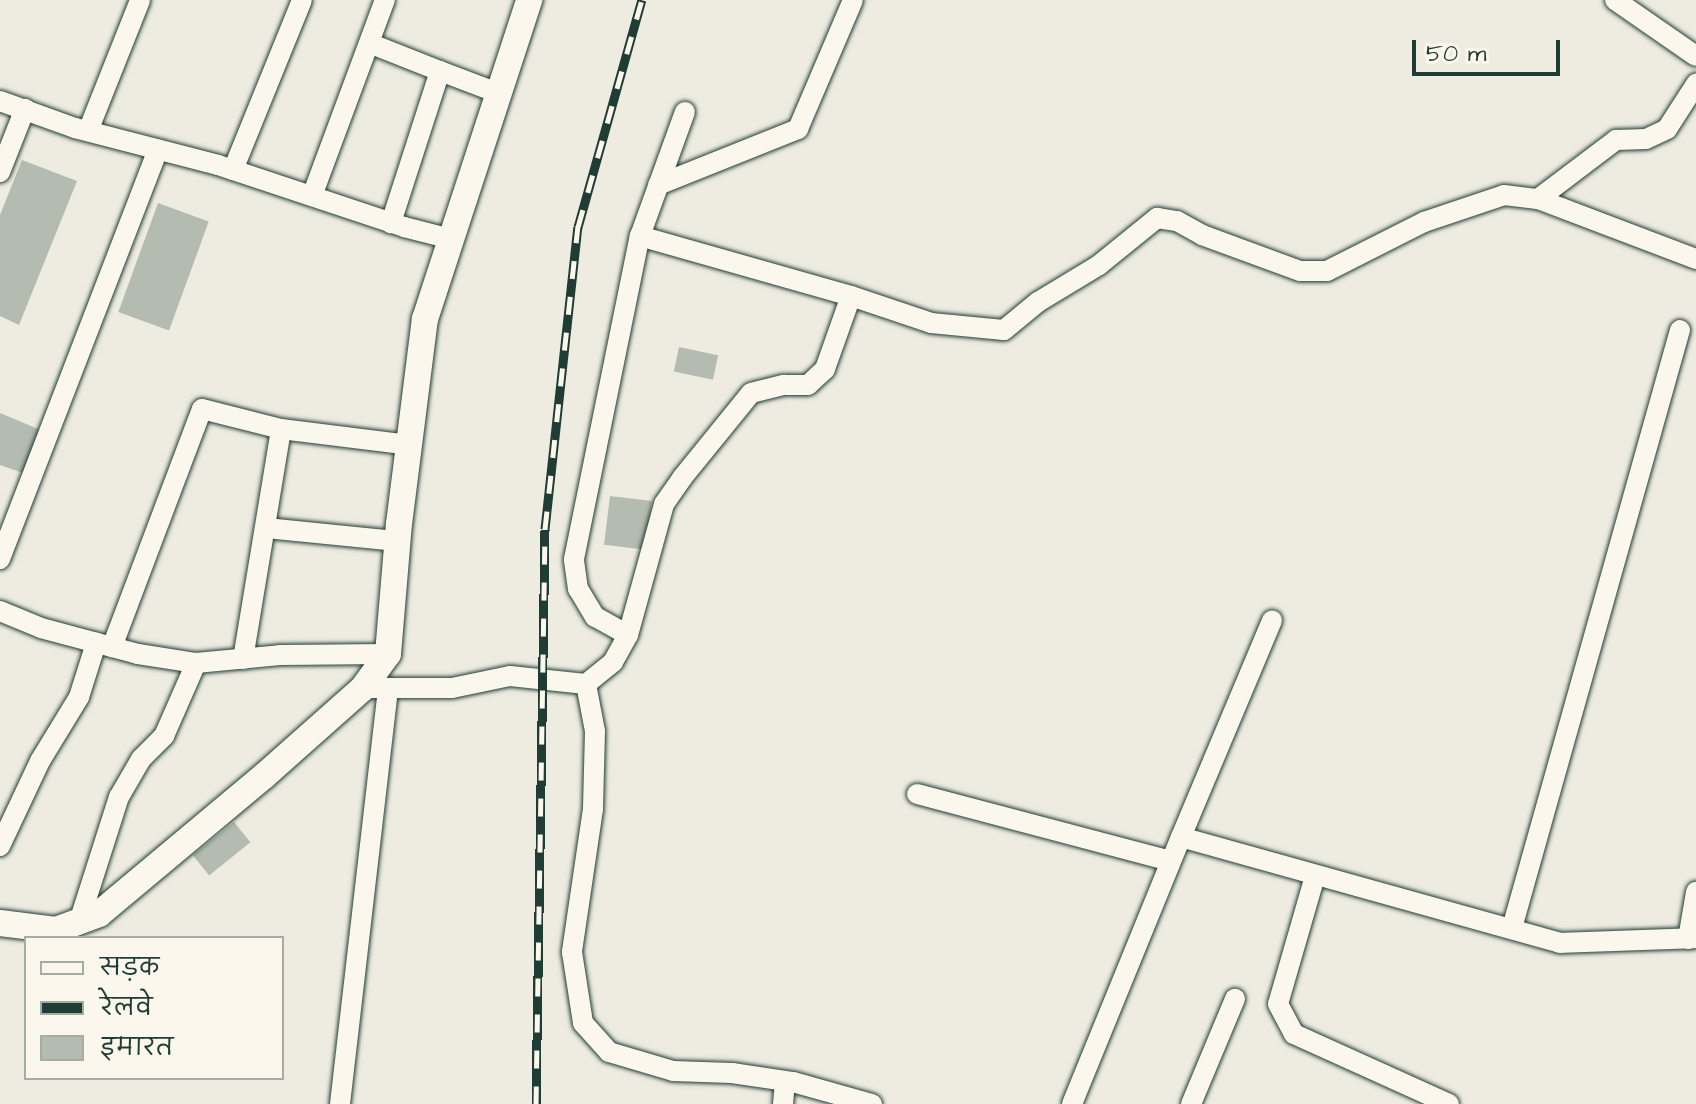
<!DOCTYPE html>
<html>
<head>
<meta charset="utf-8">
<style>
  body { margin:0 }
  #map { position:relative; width:1696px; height:1104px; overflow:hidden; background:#eeece1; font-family:"Architects Daughter","Playpen Sans Deva",sans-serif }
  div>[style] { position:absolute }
  .building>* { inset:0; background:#b4bbb0; transform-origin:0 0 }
  .roads { filter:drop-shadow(0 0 2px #1f3d34) drop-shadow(0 0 2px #1f3d34) }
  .minor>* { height:20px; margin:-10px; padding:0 10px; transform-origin:10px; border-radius:10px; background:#fbf7ec }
  .tertiary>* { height:26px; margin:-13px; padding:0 13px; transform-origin:13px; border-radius:13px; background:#fbf7ec }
  .rail>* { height:9px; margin-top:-4.5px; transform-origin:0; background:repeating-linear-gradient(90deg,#fbf7ec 0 18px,#1f3d34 0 36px); box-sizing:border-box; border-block:2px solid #1f3d34 }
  span { translate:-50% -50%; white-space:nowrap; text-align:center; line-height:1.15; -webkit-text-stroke:8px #fbf7ec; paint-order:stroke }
  .legend { position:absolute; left:24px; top:936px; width:260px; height:144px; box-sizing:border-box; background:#fbf7ec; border:2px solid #a3ada2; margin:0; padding:10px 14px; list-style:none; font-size:24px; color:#1f3d34 }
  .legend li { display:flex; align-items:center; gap:16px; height:40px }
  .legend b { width:40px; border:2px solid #a3ada2 }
  .scale { position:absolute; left:1412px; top:40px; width:148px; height:36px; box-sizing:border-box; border:4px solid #1f3d34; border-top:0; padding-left:10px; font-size:24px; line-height:28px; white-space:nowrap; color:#1f3d34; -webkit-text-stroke:6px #fbf7ec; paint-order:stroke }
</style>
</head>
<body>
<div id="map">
  <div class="building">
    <i style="clip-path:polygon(22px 160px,77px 181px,19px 325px,0 316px,0 215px)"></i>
    <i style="left:158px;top:203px;width:54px;height:116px;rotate:20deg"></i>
    <i style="left:679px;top:347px;width:40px;height:25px;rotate:12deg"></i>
    <i style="clip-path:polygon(0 413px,43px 431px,23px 473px,0 465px)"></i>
    <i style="left:610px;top:496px;width:42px;height:49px;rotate:7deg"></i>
    <i style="left:234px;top:822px;width:26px;height:53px;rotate:51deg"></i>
  </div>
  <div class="roads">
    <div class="minor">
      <i style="left:1615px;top:0;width:98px;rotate:34.7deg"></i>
      <i style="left:379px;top:47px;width:66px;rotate:21.5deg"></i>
      <i style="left:440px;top:71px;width:160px;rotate:107.9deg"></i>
      <i style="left:440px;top:71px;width:62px;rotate:20.8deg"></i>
      <i style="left:0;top:101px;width:80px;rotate:19.8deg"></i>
      <i style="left:75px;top:128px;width:148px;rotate:14.5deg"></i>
      <i style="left:218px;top:165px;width:196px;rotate:18.4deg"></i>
      <i style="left:404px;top:227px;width:49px;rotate:14.3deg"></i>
      <i style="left:88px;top:131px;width:141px;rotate:-68.3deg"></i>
      <i style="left:233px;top:170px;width:183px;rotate:-67.9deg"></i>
      <i style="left:0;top:172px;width:68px;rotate:-68.4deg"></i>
      <i style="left:658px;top:185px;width:151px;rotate:-21.8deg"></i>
      <i style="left:798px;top:129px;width:140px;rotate:-66.9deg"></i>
      <i style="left:312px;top:196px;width:209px;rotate:-69.6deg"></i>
      <i style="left:1538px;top:199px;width:98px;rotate:-37.1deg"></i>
      <i style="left:1616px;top:140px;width:30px;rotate:-2deg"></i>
      <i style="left:1646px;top:139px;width:23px;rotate:-25deg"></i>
      <i style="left:1667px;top:129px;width:54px;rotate:-57.2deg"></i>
      <i style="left:640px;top:236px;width:219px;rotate:15.9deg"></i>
      <i style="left:266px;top:528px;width:132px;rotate:5.7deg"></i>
      <i style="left:0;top:559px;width:439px;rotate:-68.9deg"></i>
      <i style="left:0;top:611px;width:44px;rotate:22.5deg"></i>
      <i style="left:41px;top:628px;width:100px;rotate:15deg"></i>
      <i style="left:138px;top:654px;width:59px;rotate:8.8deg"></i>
      <i style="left:196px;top:663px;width:84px;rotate:-5.4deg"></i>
      <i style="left:280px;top:655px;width:108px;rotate:-0.5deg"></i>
      <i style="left:628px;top:635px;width:38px;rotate:-151deg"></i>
      <i style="left:595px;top:617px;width:33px;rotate:-121deg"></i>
      <i style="left:578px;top:589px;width:30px;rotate:-98deg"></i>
      <i style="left:574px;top:559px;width:330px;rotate:-78.5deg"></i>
      <i style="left:640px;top:236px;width:132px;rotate:-70.1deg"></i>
      <i style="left:112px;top:647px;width:254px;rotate:-69.3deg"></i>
      <i style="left:202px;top:409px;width:81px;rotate:14.2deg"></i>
      <i style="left:281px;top:429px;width:129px;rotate:7.1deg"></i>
      <i style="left:243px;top:659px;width:233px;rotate:-80.6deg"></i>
      <i style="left:586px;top:684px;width:35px;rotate:-39deg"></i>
      <i style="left:613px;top:662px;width:31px;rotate:-61deg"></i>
      <i style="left:628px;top:635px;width:136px;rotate:-74.6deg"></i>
      <i style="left:664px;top:504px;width:32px;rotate:-55deg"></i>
      <i style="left:682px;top:478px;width:109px;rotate:-50.9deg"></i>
      <i style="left:751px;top:393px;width:34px;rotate:-14deg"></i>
      <i style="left:784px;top:385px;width:24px"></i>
      <i style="left:808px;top:385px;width:23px;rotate:-43deg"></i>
      <i style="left:825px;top:369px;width:77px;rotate:-70.4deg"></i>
      <i style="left:851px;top:296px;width:84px;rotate:18.6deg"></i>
      <i style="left:931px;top:323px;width:73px;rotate:5.5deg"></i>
      <i style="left:1004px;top:330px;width:44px;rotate:-39.5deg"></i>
      <i style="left:1038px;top:302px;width:71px;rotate:-31.2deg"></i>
      <i style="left:1099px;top:265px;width:75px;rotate:-39deg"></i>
      <i style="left:1157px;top:218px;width:20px;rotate:9deg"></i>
      <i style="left:1177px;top:221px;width:29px;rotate:29deg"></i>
      <i style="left:1202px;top:235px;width:104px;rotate:20.2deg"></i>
      <i style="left:1300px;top:271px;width:27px"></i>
      <i style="left:1327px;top:271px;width:109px;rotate:-26.8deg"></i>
      <i style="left:1424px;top:222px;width:84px;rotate:-18.6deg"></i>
      <i style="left:1504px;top:195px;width:34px;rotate:7deg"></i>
      <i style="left:1538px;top:199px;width:169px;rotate:20.8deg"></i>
      <i style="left:363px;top:688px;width:89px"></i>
      <i style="left:452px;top:688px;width:59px;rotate:-11.7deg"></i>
      <i style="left:510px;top:676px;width:76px;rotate:6deg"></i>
      <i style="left:586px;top:684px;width:48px;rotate:79.2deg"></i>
      <i style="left:595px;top:731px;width:78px;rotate:91.5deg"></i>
      <i style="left:593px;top:809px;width:145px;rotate:98.4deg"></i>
      <i style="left:572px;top:952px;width:72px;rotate:81.2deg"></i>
      <i style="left:583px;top:1023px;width:39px;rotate:48deg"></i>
      <i style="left:609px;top:1052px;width:67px;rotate:16.5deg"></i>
      <i style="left:673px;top:1071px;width:59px;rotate:1.9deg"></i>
      <i style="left:732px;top:1073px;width:62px;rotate:8.4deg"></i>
      <i style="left:793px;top:1082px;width:82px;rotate:15.6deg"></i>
      <i style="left:917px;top:794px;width:262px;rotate:14.8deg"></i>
      <i style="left:1181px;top:837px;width:235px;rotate:-67.2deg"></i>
      <i style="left:0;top:846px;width:94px;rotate:-64.8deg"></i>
      <i style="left:40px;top:761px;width:75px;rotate:-58.6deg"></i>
      <i style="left:79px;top:697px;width:57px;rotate:-72.5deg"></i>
      <i style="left:1315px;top:876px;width:133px;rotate:106.1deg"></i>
      <i style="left:1278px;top:1004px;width:34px;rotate:62deg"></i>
      <i style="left:1294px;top:1034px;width:170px;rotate:24.3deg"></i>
      <i style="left:79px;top:922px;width:131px;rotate:-72.3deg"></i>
      <i style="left:119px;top:797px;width:44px;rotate:-59.9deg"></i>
      <i style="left:141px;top:759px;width:33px;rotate:-45deg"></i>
      <i style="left:164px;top:736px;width:80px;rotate:-66.3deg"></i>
      <i style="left:1512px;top:928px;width:621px;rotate:-74.31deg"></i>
      <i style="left:1688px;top:939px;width:48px;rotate:-80.3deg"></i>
      <i style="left:340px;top:1104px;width:419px;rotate:-83.4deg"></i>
      <i style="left:783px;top:1104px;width:23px;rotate:-85deg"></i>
      <i style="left:1072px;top:1104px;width:288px;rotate:-67.8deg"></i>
      <i style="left:1181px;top:837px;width:394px;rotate:15.6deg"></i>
      <i style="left:1560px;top:943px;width:136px;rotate:-2.1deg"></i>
      <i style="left:1191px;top:1104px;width:114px;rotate:-67.3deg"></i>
    </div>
    <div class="tertiary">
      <i style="left:0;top:923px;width:56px;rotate:7.1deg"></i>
      <i style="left:56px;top:930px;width:46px;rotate:-20.4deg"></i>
      <i style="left:99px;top:914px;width:215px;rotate:-39.9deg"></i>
      <i style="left:264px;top:776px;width:132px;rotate:-41.6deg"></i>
      <i style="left:363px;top:688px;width:42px;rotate:-53.7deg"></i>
      <i style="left:388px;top:654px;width:130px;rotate:-85.2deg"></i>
      <i style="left:399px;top:524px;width:207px;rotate:-82.8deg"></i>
      <i style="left:425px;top:319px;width:336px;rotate:-71.9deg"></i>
    </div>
  </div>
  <div class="rail">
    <i style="left:536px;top:1104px;width:575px;rotate:-89.1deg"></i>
    <i style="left:545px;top:529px;width:304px;rotate:-83.8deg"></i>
    <i style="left:578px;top:227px;width:236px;rotate:-74.3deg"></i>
  </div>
  <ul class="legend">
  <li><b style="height:10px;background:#fbf7ec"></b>सड़क</li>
  <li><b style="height:10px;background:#1f3d34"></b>रेलवे</li>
  <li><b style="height:22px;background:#b4bbb0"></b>इमारत</li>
  </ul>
  <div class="scale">50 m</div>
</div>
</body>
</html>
